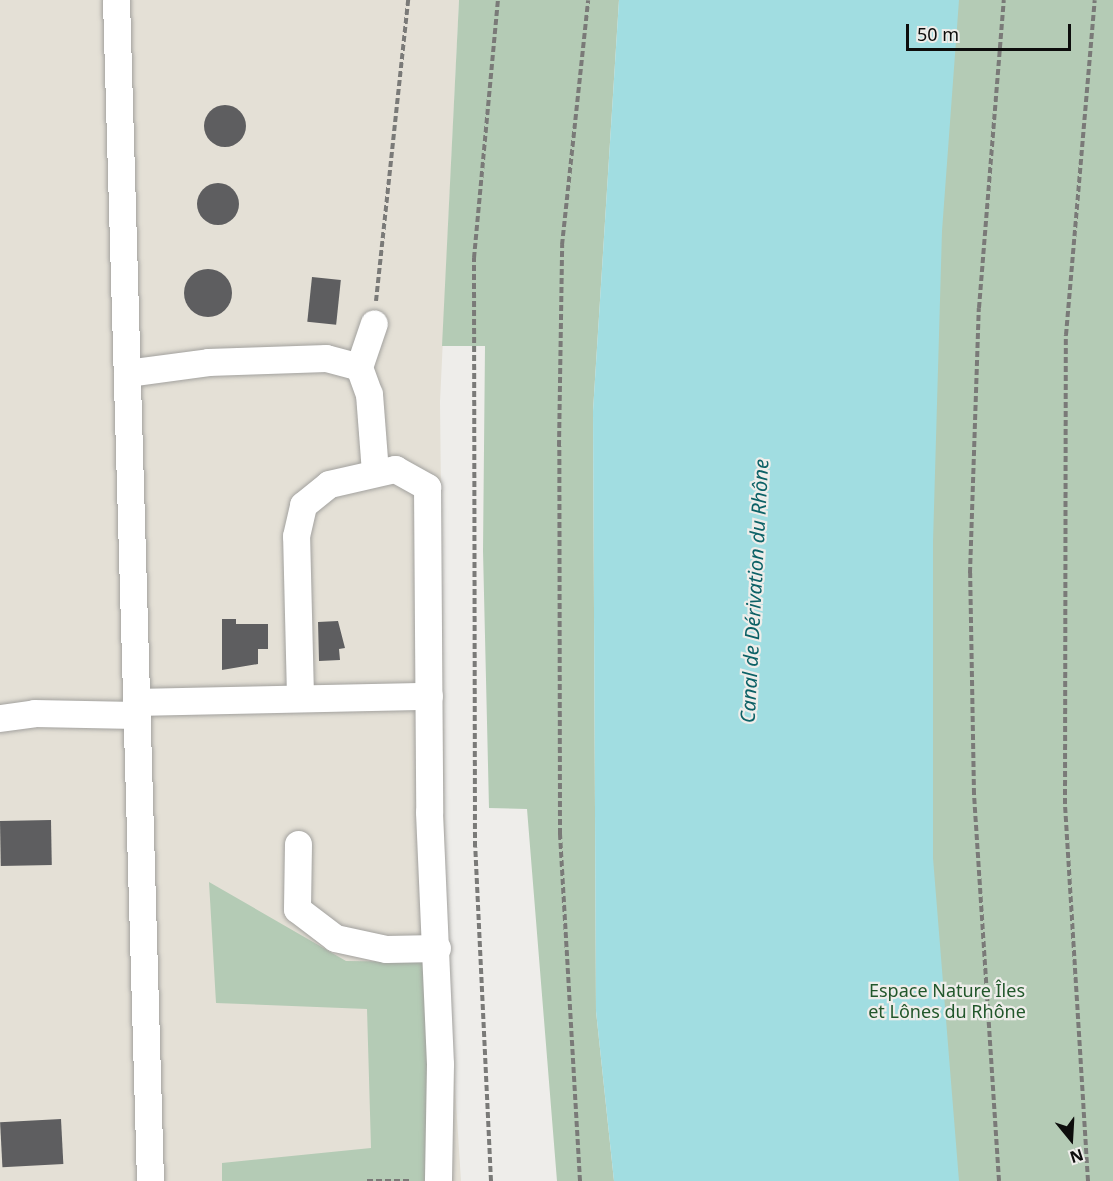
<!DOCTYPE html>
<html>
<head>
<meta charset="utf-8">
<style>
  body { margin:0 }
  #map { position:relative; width:1113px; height:1181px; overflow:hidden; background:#eeedea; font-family:"Noto Sans",sans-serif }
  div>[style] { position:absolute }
  .built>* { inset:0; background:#e4e0d6 }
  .green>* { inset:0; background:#b4cbb5 }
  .water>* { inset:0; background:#a1dde1 }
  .building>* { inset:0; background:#5e5e60; transform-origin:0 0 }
  .round { border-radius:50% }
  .path>* { height:4px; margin-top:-2px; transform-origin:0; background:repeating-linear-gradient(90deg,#7a7a78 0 6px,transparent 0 9px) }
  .roads { filter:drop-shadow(0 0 2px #a2a19e) drop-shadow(0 0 2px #a2a19e) }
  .minor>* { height:27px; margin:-13.5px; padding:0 13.5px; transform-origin:13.5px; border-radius:13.5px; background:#fff }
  span { translate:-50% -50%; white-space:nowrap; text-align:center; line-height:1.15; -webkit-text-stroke:4.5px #eeedea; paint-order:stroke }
  .park-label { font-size:18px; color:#22572b }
  .water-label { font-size:20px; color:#0c6166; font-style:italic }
  .north { position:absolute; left:1041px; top:1109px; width:60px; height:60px; -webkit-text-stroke:4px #eeedea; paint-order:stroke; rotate:162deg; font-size:16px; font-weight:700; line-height:24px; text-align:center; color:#0d0d0c }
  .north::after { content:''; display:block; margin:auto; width:21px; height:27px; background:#0d0d0c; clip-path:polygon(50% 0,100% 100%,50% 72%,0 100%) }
  .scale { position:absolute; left:906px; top:24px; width:165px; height:27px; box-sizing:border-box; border:3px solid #0d0d0c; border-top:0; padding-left:8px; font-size:18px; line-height:21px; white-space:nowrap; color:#0d0d0c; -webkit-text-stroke:4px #eeedea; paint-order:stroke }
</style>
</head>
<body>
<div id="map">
  <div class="built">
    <i style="clip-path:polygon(0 0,459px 0,440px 402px,446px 945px,461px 1181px,0 1181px)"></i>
  </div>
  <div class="green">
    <i style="clip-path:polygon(459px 0,619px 0,593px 411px,596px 1011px,614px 1181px,557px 1181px,527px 809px,489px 808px,483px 551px,485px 346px,442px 346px)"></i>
    <i style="clip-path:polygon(836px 0,1113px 0,1113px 1181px,775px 1181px)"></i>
    <i style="clip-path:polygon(209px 882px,346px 961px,424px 962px,436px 1181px,222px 1181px,222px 1163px,371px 1148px,367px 1009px,216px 1003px)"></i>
  </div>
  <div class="water">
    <i style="clip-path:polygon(619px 0,959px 0,942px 231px,933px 542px,933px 858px,959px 1181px,614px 1181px,596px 1011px,593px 411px)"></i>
  </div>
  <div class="building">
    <i class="round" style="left:204px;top:105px;width:42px;height:42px"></i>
    <i class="round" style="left:197px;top:183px;width:42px;height:42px"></i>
    <i class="round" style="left:184px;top:269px;width:48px;height:48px"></i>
    <i style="left:312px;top:277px;width:29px;height:45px;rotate:6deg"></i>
    <i style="clip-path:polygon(222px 619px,236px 619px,236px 624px,268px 624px,268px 649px,258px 649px,258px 664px,222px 670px)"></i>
    <i style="clip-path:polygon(338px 621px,345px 648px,339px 649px,340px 660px,319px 661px,318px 622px)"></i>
    <i style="left:51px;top:820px;width:45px;height:51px;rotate:89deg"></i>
    <i style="left:61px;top:1119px;width:45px;height:61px;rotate:87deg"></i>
  </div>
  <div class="path">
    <i style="left:376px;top:301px;width:303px;rotate:-83.9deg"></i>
    <i style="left:367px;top:1181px;width:45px"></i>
    <i style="left:491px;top:1181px;width:334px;rotate:-92.7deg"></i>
    <i style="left:475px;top:847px;width:589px;rotate:-90.1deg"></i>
    <i style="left:474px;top:258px;width:259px;rotate:-84.7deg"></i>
    <i style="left:580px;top:1181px;width:348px;rotate:-93.3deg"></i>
    <i style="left:560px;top:834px;width:388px;rotate:-90.1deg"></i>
    <i style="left:559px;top:446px;width:201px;rotate:-89.1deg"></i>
    <i style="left:562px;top:245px;width:246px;rotate:-83.9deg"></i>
    <i style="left:999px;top:1181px;width:388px;rotate:-93.7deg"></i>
    <i style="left:974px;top:794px;width:221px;rotate:-91deg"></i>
    <i style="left:970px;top:573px;width:265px;rotate:-88.1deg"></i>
    <i style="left:979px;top:308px;width:309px;rotate:-85.4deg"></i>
    <i style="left:1088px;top:1181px;width:378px;rotate:-93.5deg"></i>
    <i style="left:1065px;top:804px;width:469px;rotate:-89.9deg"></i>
    <i style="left:1066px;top:335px;width:336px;rotate:-85.1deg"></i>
  </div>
  <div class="roads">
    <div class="minor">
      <i style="left:116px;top:0;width:1181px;rotate:88.35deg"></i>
      <i style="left:359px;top:367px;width:46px;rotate:-71.2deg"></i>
      <i style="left:127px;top:373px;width:82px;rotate:-7.7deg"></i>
      <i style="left:208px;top:362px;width:118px;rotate:-1.9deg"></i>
      <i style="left:326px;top:358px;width:34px;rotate:15deg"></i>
      <i style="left:359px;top:367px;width:29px;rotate:70deg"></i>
      <i style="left:369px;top:394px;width:78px;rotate:85.6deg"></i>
      <i style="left:300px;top:696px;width:160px;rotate:-91.4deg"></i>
      <i style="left:296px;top:536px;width:32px;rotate:-77deg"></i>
      <i style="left:303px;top:505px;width:33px;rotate:-39deg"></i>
      <i style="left:329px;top:484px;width:68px;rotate:-12.8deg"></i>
      <i style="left:395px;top:469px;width:37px;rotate:29deg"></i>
      <i style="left:427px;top:487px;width:325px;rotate:89.6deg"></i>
      <i style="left:429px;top:812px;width:252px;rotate:87.5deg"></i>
      <i style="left:440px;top:1064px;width:117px;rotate:91deg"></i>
      <i style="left:136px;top:702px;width:293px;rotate:-1.2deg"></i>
      <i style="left:0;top:718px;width:34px;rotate:-8deg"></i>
      <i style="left:34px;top:713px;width:102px;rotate:1.1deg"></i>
      <i style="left:298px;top:844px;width:65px;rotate:90.9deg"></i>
      <i style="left:297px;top:909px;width:48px;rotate:37.3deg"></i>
      <i style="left:335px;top:938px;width:52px;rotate:12.2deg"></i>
      <i style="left:386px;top:949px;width:51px;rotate:-1.1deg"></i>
    </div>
  </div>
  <div class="park-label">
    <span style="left:947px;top:1001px">Espace Nature Îles<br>et Lônes du Rhône</span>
  </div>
  <div class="water-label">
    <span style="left:754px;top:591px;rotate:-87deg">Canal de Dérivation du Rhône</span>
  </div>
  <div class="north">N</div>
  <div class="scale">50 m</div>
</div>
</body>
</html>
